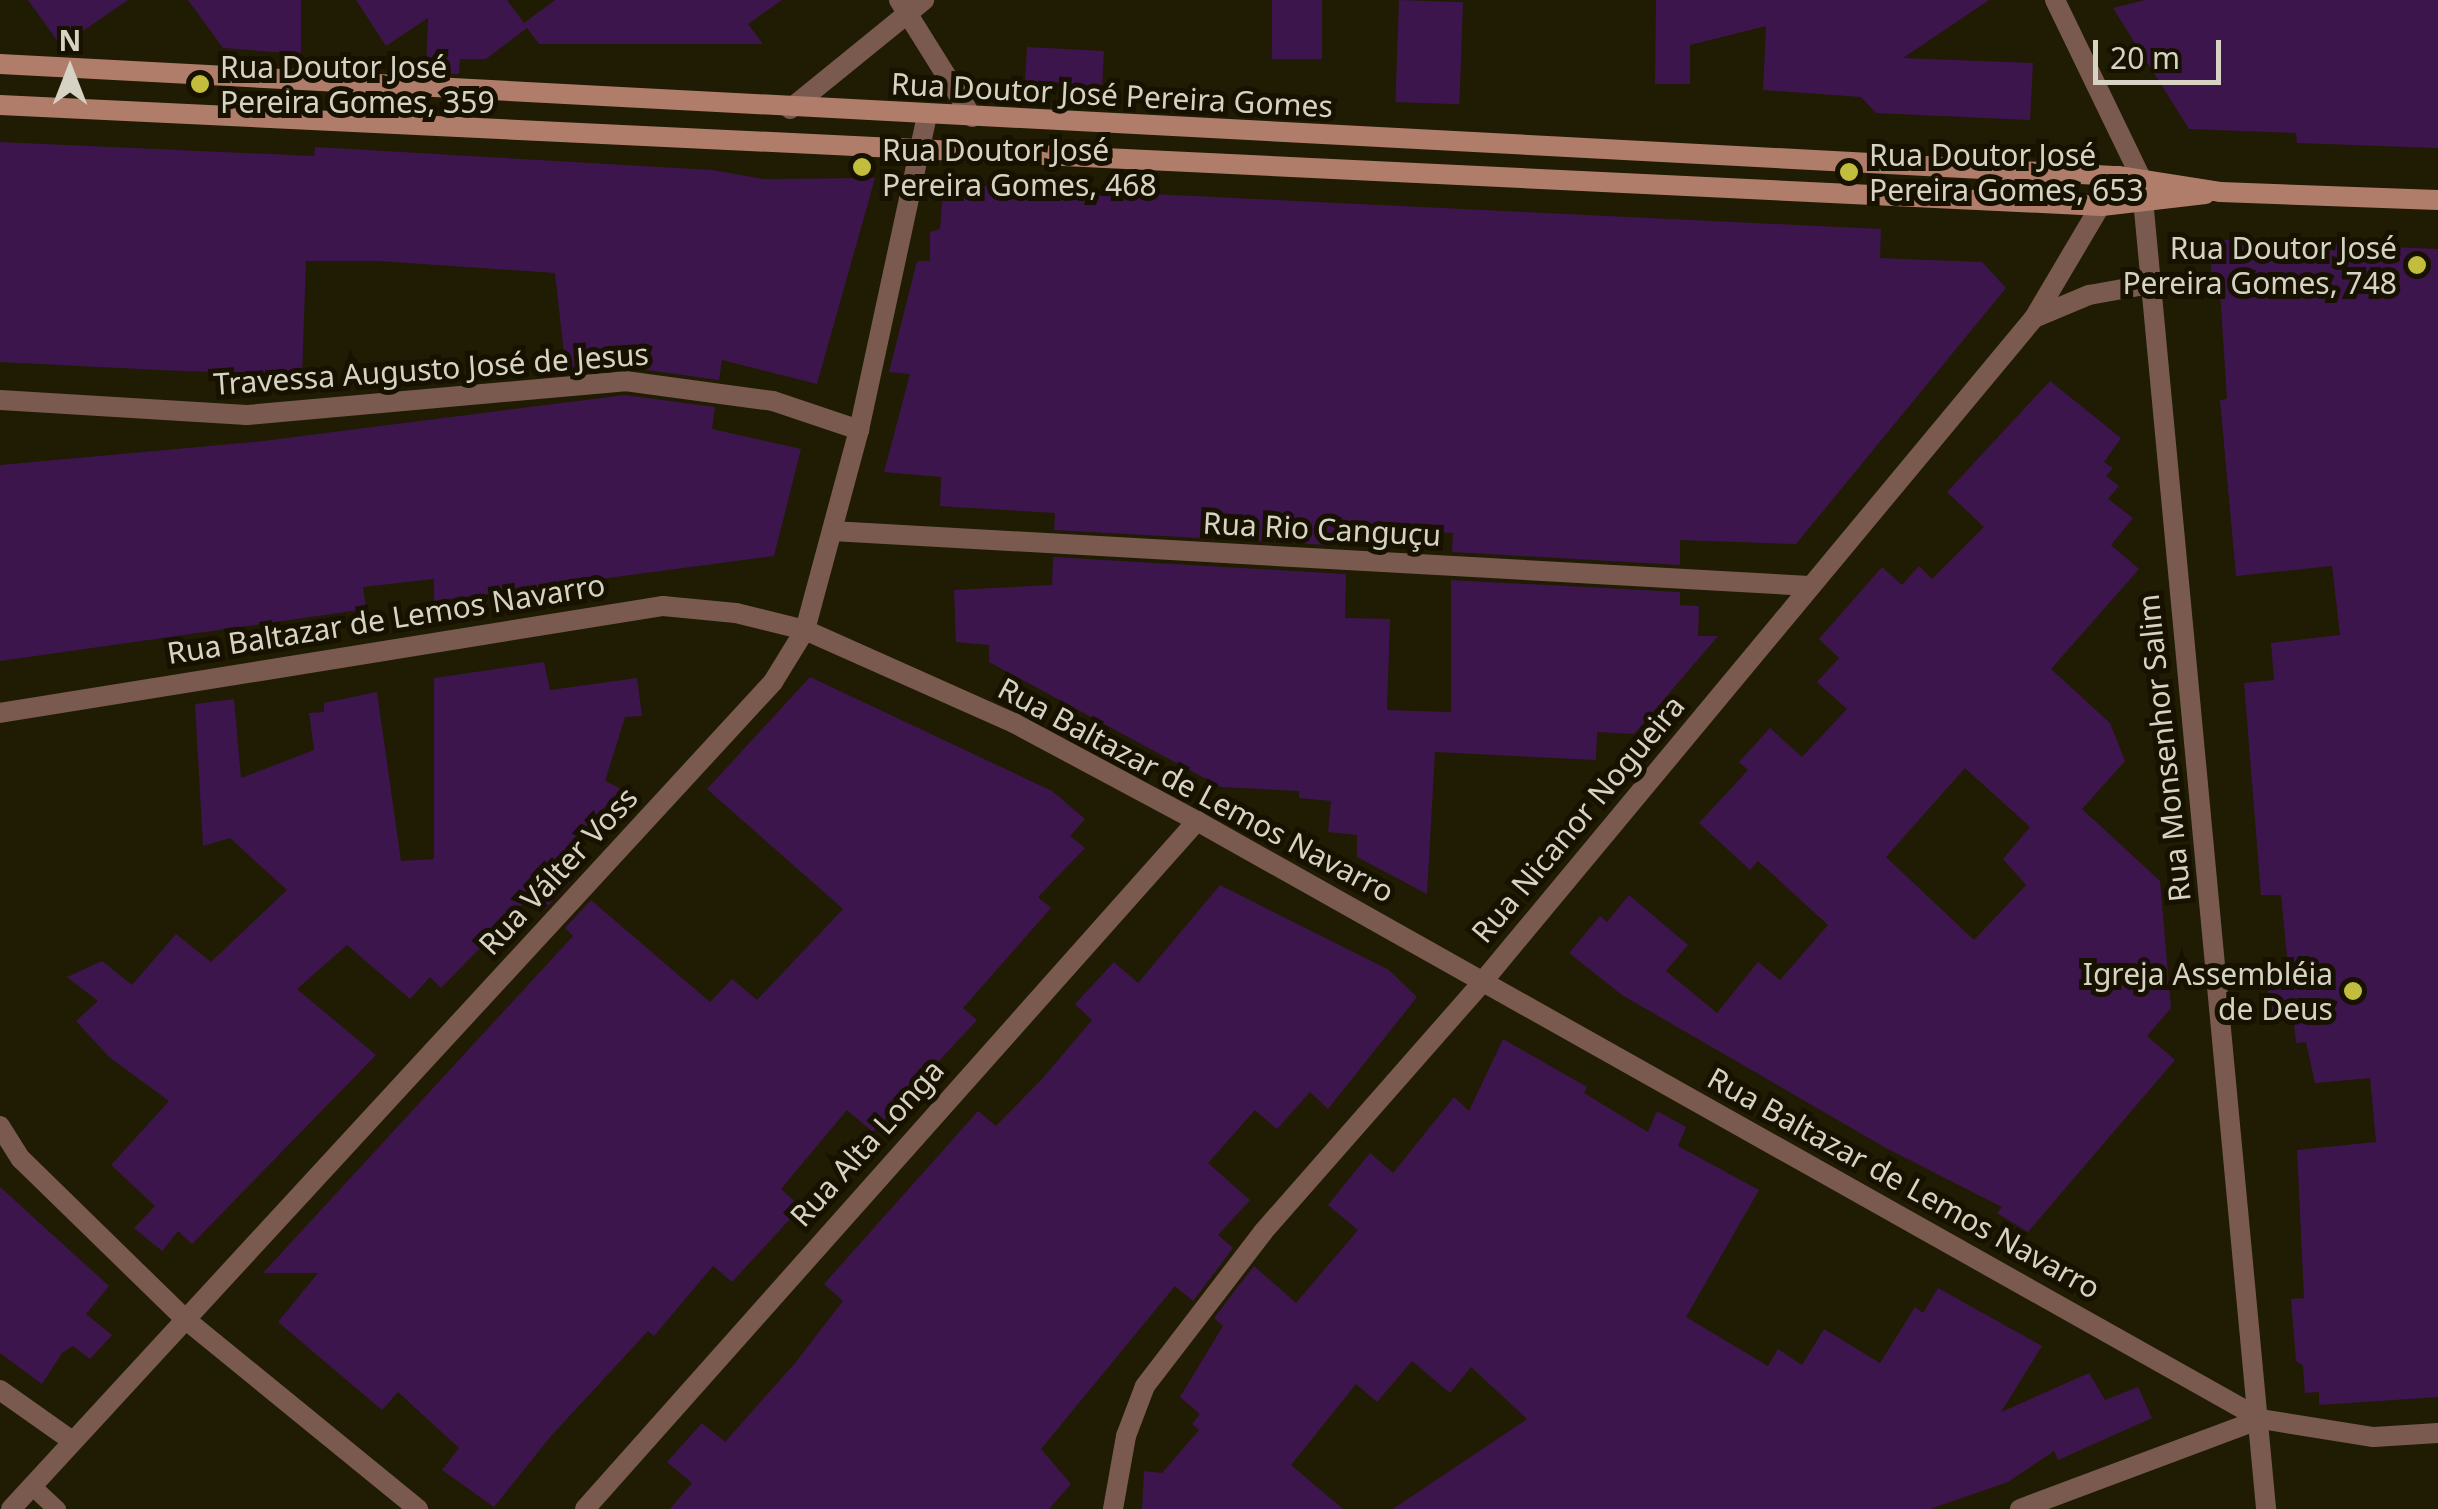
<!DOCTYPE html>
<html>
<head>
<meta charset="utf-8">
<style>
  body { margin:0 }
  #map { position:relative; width:2438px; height:1509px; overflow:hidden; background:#201b03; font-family:"Noto Sans",sans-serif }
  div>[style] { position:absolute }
  .building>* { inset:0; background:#3d154d; transform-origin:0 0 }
  .lane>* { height:18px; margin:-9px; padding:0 9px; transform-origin:9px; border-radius:9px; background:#7a5a4e }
  .street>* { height:20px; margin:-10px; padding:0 10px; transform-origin:10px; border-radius:10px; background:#7a5a4e }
  .secondary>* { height:20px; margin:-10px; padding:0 10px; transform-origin:10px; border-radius:10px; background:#b17d6b }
  .dots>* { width:28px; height:28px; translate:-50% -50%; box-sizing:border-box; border:5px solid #171100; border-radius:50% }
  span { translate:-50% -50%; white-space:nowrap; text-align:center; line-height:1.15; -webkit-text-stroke:10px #171100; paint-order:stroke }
  .poi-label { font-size:30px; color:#d6d3c4 }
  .left { translate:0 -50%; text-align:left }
  .right { translate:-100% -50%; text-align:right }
  .street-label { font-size:30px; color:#d6d3c4 }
  .north { position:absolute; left:20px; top:20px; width:100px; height:100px; -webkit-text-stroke:8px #171100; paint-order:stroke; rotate:0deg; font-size:28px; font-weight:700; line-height:40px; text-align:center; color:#d6d3c4 }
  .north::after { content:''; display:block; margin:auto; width:35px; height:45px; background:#d6d3c4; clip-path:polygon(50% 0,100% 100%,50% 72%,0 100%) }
  .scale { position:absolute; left:2093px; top:40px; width:128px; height:45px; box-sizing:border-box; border:5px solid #d6d3c4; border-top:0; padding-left:12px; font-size:30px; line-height:35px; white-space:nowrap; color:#d6d3c4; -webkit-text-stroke:8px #171100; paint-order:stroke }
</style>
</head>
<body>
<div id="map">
  <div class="building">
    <i style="clip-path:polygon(28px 0,128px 0,61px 46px)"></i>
    <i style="clip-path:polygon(188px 0,301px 0,301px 54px,223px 48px)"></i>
    <i style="clip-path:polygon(356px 0,507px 0,524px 23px,555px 0,782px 0,748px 24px,763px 44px,539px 44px,527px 28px,486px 59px,460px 59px,459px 74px,426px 73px,428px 18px,386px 46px)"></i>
    <i style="left:1272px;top:0;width:50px;height:59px"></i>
    <i style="left:1399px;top:0;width:64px;height:102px;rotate:2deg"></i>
    <i style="clip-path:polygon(1656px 0,1989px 0,1903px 58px,2033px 63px,2030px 120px,1876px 113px,1861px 97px,1763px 90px,1766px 26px,1690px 45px,1690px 84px,1655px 84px)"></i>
    <i style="clip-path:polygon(2145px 0,2438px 0,2438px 148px,2297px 143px,2296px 133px,2189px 129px,2113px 8px)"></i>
    <i style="left:1027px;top:47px;width:77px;height:35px;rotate:3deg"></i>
    <i style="clip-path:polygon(0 142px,314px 156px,315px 147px,712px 170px,764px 179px,875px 178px,817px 384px,722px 360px,719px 380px,626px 367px,566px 372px,555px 273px,379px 261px,306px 261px,302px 375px,159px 370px,0 362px)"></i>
    <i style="clip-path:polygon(983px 186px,1881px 229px,1880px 258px,1982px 262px,2006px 288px,1796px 544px,1680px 540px,1680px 565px,1452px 552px,1453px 533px,1347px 528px,1346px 546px,1054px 530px,1055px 513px,940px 506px,941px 477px,884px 472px,910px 374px,889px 372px,917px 261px,930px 261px,930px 232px,940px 229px,943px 194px,983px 195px)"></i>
    <i style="clip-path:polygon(2209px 239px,2438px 249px,2438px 1397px,2319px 1405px,2319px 1392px,2305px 1393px,2303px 1366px,2296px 1361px,2291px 1299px,2304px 1298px,2297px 1150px,2376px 1142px,2370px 1078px,2315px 1083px,2306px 1042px,2296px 1043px,2293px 1014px,2270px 1017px,2267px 968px,2288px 967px,2281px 895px,2261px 895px,2244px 683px,2274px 680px,2271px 643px,2340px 635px,2332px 566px,2236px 576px,2220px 400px,2227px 399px,2219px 277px,2212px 278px)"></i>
    <i style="clip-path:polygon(evenodd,2050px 381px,2121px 438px,2104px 462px,2113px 468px,2106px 476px,2119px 486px,2108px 499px,2133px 518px,2111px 545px,2139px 569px,2051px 669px,2110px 723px,2125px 761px,2082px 809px,2160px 881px,2171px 1008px,2147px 1036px,2175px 1060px,2028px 1232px,1997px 1213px,2002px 1207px,1886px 1148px,1622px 995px,1569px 953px,1600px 916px,1607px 922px,1629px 895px,1688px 945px,1666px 971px,1717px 1013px,1758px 962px,1780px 980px,1828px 925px,1758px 861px,1750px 870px,1699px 823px,1748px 770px,1739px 762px,1770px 728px,1802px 757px,1847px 709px,1817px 682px,1839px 658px,1819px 639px,1882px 567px,1902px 585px,1919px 566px,1932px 579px,1984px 527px,1947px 492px,2050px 381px,1965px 768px,2030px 827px,2003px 859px,2026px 885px,1974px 940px,1886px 857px,1965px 768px)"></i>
    <i style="clip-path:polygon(625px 395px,715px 407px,712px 429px,801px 449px,774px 556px,434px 601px,434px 579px,363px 587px,366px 609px,0 661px,0 465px,263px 441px)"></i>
    <i style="clip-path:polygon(1053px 557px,1346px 574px,1345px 618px,1390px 619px,1387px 710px,1451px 712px,1451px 580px,1680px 592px,1680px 605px,1699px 606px,1698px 636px,1718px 636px,1634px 734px,1597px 732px,1596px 760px,1435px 752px,1427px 894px,1357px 857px,1357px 835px,1328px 832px,1331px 801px,1299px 798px,1299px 791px,1221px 787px,989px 662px,989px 645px,956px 642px,954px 590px,1052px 585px)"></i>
    <i style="clip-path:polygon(544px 662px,550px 690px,637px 678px,642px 716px,625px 717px,605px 781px,621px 789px,551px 866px,570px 882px,545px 909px,531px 896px,441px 988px,430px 977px,410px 999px,347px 945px,297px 989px,376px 1055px,192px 1244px,178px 1231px,162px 1251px,134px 1228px,155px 1206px,111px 1165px,169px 1101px,109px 1057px,76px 1021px,98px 1001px,67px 977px,102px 961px,132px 985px,176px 934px,211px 962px,287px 890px,230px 838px,203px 846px,195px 704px,234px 699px,241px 778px,314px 750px,309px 713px,324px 712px,324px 703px,377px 692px,401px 861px,434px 859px,434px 678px)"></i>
    <i style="clip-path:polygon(810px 677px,1052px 791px,1085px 819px,1070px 836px,1085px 848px,1038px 897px,1051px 908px,963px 1008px,977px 1020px,873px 1132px,847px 1110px,781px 1189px,801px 1207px,732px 1282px,713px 1266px,654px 1336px,648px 1331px,551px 1436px,494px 1507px,442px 1470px,459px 1448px,398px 1392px,382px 1410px,278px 1322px,318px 1273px,263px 1273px,573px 936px,565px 928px,591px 900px,710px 1002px,732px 979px,757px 1000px,843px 909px,707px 789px)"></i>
    <i style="clip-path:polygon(1220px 885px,1389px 970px,1417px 997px,1328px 1109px,1310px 1092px,1277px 1129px,1255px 1110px,1208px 1163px,1250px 1200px,1218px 1235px,1233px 1248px,1193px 1301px,1175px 1286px,1041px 1449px,1071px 1484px,1049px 1509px,670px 1509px,692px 1483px,667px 1462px,702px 1423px,725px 1442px,795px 1363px,843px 1301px,824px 1284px,978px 1111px,996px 1126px,1042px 1079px,1092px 1020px,1075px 1004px,1114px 962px,1138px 983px)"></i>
    <i style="clip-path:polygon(1503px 1039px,1587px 1087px,1584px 1093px,1648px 1132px,1657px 1111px,1686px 1127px,1678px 1146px,1759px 1190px,1686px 1317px,1768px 1366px,1778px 1349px,1802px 1365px,1824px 1329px,1880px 1363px,1915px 1307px,1923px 1313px,1938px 1288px,2042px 1346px,2001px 1412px,2089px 1373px,2105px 1400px,2138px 1387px,2152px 1418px,2058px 1460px,2054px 1451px,2008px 1482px,1930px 1509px,1393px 1509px,1527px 1419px,1471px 1367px,1450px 1393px,1412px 1361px,1377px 1402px,1356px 1384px,1291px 1465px,1343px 1509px,1142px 1509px,1144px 1471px,1162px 1473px,1199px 1430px,1192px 1424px,1200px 1414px,1180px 1397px,1223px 1326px,1214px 1318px,1254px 1266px,1296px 1303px,1358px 1230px,1328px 1205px,1370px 1153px,1393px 1173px,1454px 1097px,1469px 1111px)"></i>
    <i style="clip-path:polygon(0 1187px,109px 1286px,86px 1314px,112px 1335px,90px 1359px,73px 1346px,62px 1353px,42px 1384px,0 1353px)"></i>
  </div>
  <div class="lane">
    <i style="left:33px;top:1487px;width:33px;rotate:43deg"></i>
  </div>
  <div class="street">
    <i style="left:899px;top:0;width:138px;rotate:58deg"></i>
    <i style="left:2055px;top:0;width:198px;rotate:64.2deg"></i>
    <i style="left:2141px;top:178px;width:1337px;rotate:84.63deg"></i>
    <i style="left:790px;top:109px;width:173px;rotate:-39.1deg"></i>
    <i style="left:2034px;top:318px;width:60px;rotate:-22.7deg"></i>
    <i style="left:2089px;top:295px;width:62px;rotate:-10.2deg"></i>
    <i style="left:0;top:400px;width:247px;rotate:3.5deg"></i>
    <i style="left:247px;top:415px;width:380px;rotate:-5.1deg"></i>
    <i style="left:625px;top:381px;width:149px;rotate:7.7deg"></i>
    <i style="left:773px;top:401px;width:91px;rotate:18.6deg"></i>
    <i style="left:832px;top:531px;width:979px;rotate:3.22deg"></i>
    <i style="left:0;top:713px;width:672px;rotate:-9.17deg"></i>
    <i style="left:663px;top:606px;width:73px;rotate:5.5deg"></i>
    <i style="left:736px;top:613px;width:71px;rotate:13.8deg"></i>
    <i style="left:805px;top:630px;width:229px;rotate:24deg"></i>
    <i style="left:1014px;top:723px;width:208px;rotate:28.2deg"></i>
    <i style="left:1197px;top:821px;width:1221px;rotate:29.34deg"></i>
    <i style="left:0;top:1126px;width:39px;rotate:58deg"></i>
    <i style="left:21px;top:1159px;width:229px;rotate:44.3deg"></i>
    <i style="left:185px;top:1319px;width:301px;rotate:39.2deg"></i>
    <i style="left:0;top:1390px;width:87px;rotate:35.2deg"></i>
    <i style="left:11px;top:1509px;width:1125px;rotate:-47.34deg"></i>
    <i style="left:773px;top:682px;width:61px;rotate:-58.4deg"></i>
    <i style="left:805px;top:630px;width:207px;rotate:-74.9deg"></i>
    <i style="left:859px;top:430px;width:321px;rotate:-77.8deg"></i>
    <i style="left:585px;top:1509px;width:921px;rotate:-48.35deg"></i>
    <i style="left:1113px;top:1509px;width:74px;rotate:-79.9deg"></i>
    <i style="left:1126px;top:1436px;width:53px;rotate:-69.2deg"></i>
    <i style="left:1145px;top:1386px;width:194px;rotate:-52.5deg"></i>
    <i style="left:1263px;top:1232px;width:335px;rotate:-48.7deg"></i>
    <i style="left:1484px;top:980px;width:861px;rotate:-50.28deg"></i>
    <i style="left:2034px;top:318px;width:165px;rotate:-59.4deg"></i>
    <i style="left:2020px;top:1509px;width:257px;rotate:-20.5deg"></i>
    <i style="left:2261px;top:1419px;width:114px;rotate:9.1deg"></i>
    <i style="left:2374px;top:1437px;width:64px;rotate:-3.6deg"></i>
  </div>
  <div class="secondary">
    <i style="left:0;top:64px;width:2121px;rotate:3.03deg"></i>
    <i style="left:2118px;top:176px;width:103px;rotate:8.9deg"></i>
    <i style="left:2220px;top:192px;width:218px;rotate:2.1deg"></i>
    <i style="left:0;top:105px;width:2104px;rotate:2.75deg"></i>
    <i style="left:2102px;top:206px;width:104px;rotate:-6.6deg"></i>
  </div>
  <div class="dots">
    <i style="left:200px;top:84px;background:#c3bd3e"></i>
    <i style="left:862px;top:167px;background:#c3bd3e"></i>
    <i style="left:1849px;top:172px;background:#c3bd3e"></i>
    <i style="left:2417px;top:265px;background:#c3bd3e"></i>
    <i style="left:2353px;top:991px;background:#c3bd3e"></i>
  </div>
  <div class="poi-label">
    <span class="left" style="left:220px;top:84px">Rua Doutor José<br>Pereira Gomes, 359</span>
    <span class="left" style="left:882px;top:167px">Rua Doutor José<br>Pereira Gomes, 468</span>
    <span class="left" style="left:1869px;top:172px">Rua Doutor José<br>Pereira Gomes, 653</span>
    <span class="right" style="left:2397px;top:265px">Rua Doutor José<br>Pereira Gomes, 748</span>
    <span class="right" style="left:2333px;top:991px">Igreja Assembléia<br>de Deus</span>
  </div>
  <div class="street-label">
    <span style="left:1112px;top:95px;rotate:3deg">Rua Doutor José Pereira Gomes</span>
    <span style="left:431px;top:369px;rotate:-4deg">Travessa Augusto José de Jesus</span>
    <span style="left:1322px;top:529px;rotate:3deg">Rua Rio Canguçu</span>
    <span style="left:386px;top:619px;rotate:-9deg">Rua Baltazar de Lemos Navarro</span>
    <span style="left:2164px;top:748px;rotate:-96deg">Rua Monsenhor Salim</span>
    <span style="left:1196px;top:790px;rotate:28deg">Rua Baltazar de Lemos Navarro</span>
    <span style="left:1578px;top:819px;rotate:-50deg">Rua Nicanor Nogueira</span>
    <span style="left:558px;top:871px;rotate:-47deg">Rua Válter Voss</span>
    <span style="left:867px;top:1143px;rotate:-48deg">Rua Alta Longa</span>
    <span style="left:1904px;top:1183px;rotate:29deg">Rua Baltazar de Lemos Navarro</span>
  </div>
  <div class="north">N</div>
  <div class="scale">20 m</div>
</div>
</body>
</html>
